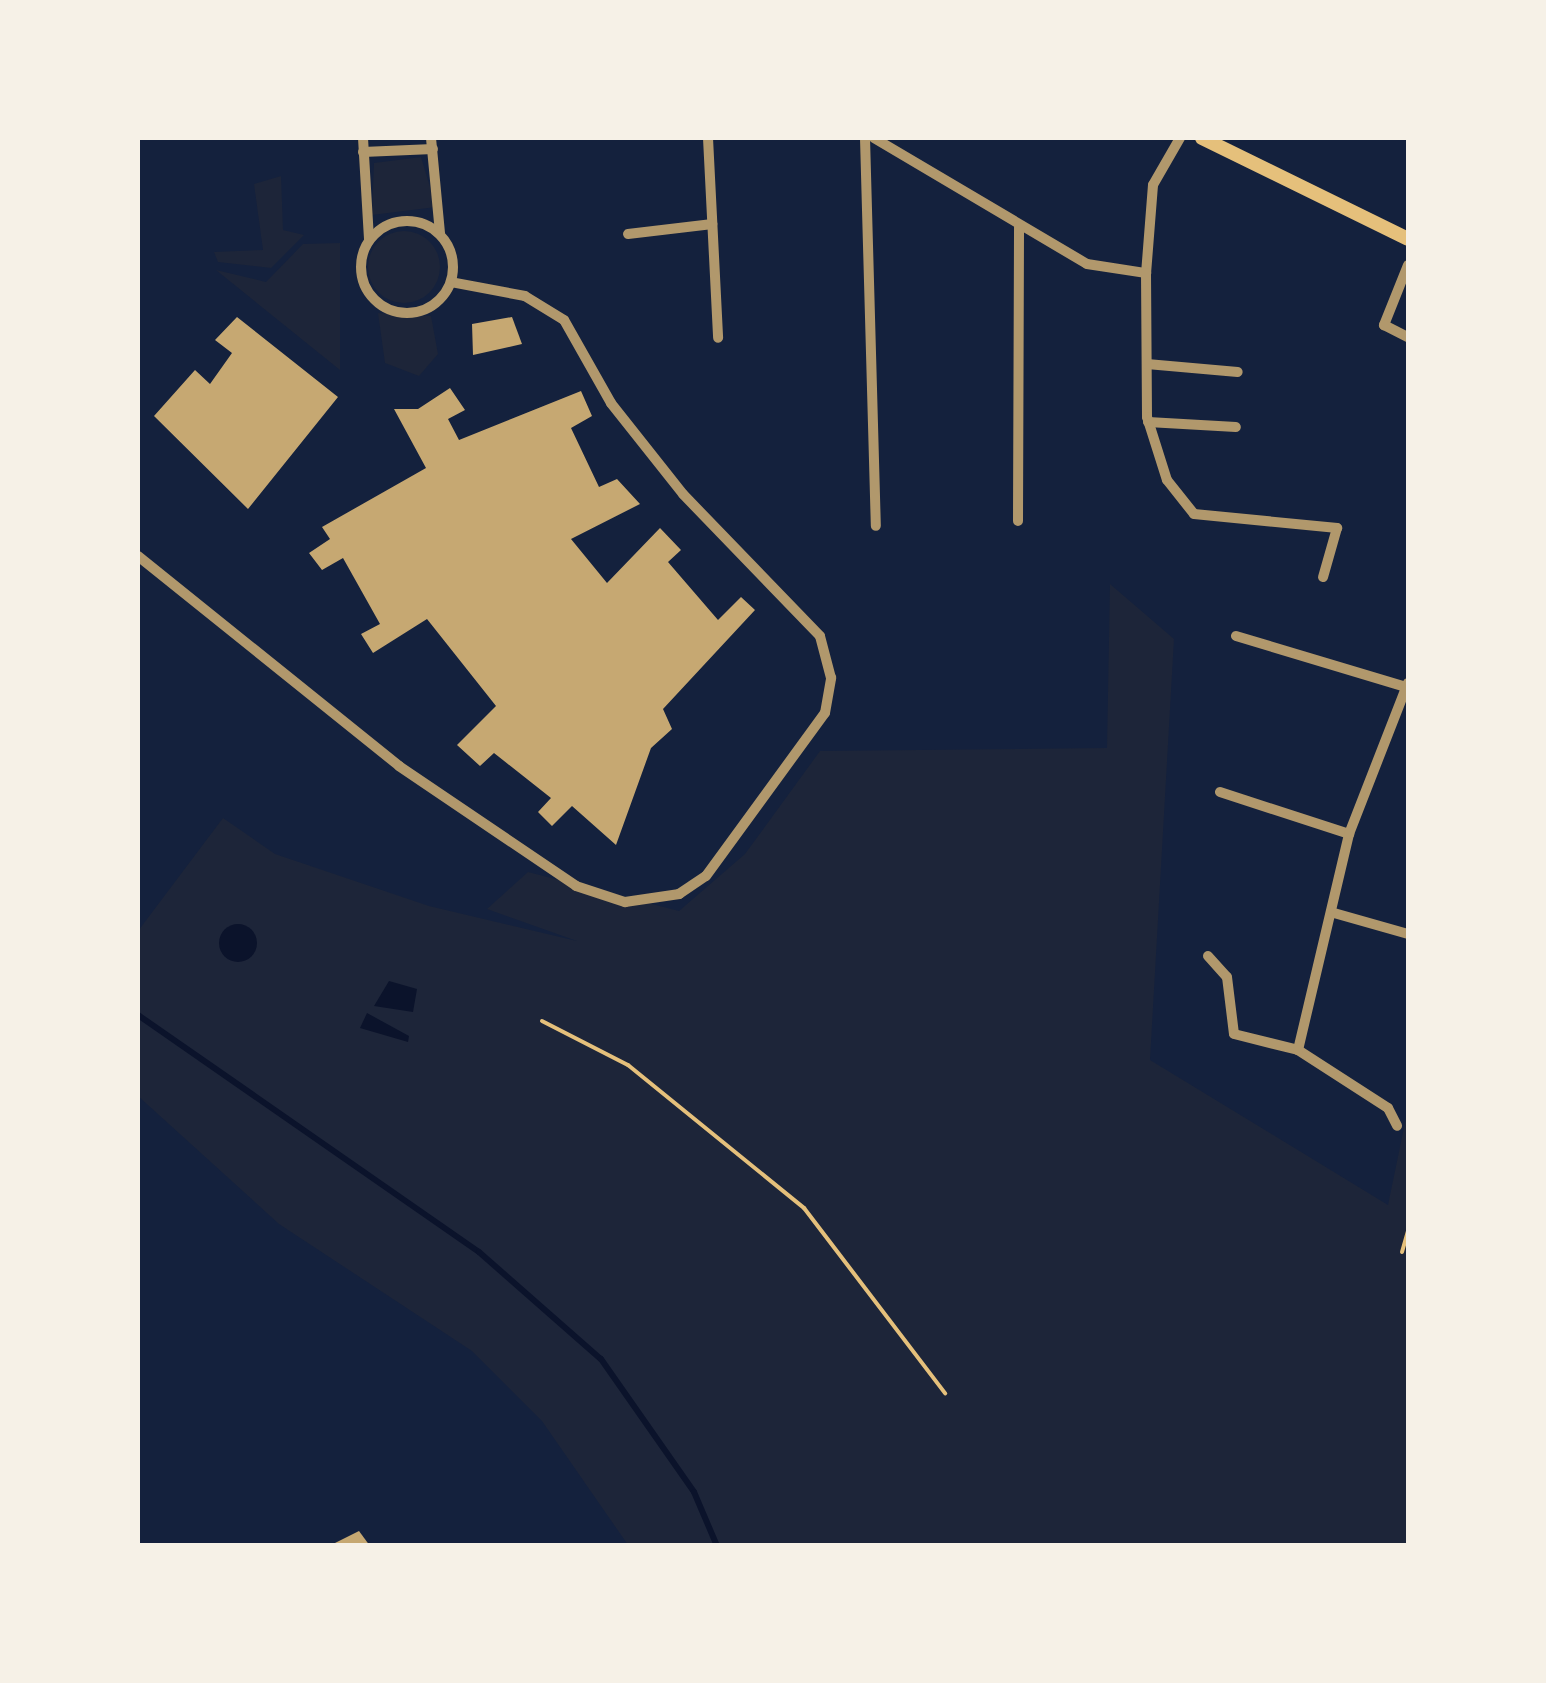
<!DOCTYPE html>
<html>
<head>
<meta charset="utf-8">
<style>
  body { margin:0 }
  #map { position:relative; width:1546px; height:1683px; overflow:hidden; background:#14213d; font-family:Raleway,sans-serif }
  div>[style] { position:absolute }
  .green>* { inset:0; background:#1d2539 }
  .round { border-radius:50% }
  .water>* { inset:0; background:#0b132b }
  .stream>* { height:6px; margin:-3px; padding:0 3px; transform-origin:3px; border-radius:3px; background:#0b132b }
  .building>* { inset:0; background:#c6a872 }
  .path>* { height:4px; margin:-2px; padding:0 2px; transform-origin:2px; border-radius:2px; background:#e5c07b }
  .minor>* { height:10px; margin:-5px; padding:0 5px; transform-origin:5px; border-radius:5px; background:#b1986c }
  .minor>.ring { margin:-5px; padding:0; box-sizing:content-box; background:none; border:10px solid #b1986c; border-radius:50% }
  .secondary>* { height:14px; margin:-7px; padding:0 7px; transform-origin:7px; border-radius:7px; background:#e5c07b }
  span { translate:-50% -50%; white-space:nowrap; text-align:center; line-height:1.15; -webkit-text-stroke:8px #f6f1e7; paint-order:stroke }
  .frame { position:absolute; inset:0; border:140px solid #f6f1e7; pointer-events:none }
</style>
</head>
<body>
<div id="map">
  <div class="green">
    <i style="clip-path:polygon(421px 157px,436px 207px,372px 215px,374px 163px)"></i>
    <i style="clip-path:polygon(281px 176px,283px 230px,304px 235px,271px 268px,218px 262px,214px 252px,263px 250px,254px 184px)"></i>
    <i class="round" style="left:368px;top:231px;width:72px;height:72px"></i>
    <i style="clip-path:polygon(340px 243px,340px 370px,216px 270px,266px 282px,303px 244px)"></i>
    <i style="clip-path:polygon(378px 313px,431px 316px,438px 354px,419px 376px,385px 363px)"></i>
    <i style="clip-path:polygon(1110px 584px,1174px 639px,1150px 1060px,1388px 1205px,1408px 1108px,1408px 1545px,628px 1545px,542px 1421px,472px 1351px,279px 1224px,138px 1096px,138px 931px,223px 818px,275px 854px,429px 906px,577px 941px,487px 909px,528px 872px,679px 911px,745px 854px,820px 751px,1107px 748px)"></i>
  </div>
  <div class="water">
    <i class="round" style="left:219px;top:924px;width:38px;height:38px"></i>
    <i style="clip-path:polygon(389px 981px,417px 989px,413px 1012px,374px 1006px)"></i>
    <i style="clip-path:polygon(367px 1013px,409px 1036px,408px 1042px,360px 1028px)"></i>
  </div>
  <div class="stream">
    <i style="left:138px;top:1015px;width:415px;rotate:34.8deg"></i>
    <i style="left:479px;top:1252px;width:162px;rotate:41.3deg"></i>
    <i style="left:601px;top:1359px;width:162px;rotate:55deg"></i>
    <i style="left:694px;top:1492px;width:59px;rotate:66.9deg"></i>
  </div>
  <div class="building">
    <i style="clip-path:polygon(237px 317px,338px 397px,248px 509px,154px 416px,195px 370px,210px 384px,232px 353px,215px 340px)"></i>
    <i style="clip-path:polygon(512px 317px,522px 344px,473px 355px,472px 324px)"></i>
    <i style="clip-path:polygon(450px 388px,465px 410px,448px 419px,459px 440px,581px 391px,592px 416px,571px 428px,599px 487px,617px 479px,640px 504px,571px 539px,607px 583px,660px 528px,681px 550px,668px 562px,718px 620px,741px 597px,755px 610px,663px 709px,672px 729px,651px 748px,616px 845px,572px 806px,552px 826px,538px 812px,551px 798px,494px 753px,480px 766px,457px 745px,496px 706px,427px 619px,373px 653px,361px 634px,380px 624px,343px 558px,322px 570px,309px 553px,330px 539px,322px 527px,426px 468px,394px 409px,418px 409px)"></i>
    <i style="clip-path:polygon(359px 1531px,370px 1546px,329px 1546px)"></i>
  </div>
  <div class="path">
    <i style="left:542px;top:1021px;width:97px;rotate:27.1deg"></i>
    <i style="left:628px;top:1065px;width:227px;rotate:39.1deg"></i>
    <i style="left:804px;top:1208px;width:233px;rotate:52.7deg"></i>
    <i style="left:1402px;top:1252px;width:22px;rotate:-74deg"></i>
  </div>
  <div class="minor">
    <i style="left:363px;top:138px;width:102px;rotate:86.6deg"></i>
    <i style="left:431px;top:138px;width:96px;rotate:84.6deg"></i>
    <i style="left:708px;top:138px;width:200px;rotate:87.1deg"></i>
    <i style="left:865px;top:138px;width:388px;rotate:88.4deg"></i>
    <i style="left:874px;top:138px;width:247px;rotate:30.6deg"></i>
    <i style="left:1087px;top:264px;width:60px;rotate:8.7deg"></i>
    <i style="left:1180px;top:138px;width:54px;rotate:119.9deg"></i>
    <i style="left:1153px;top:185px;width:88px;rotate:94.5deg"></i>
    <i style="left:1146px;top:273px;width:144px;rotate:89.6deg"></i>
    <i style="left:1147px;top:417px;width:66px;rotate:72.4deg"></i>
    <i style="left:1167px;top:480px;width:43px;rotate:51.5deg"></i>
    <i style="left:1194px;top:514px;width:144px;rotate:5.6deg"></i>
    <i style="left:1337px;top:528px;width:51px;rotate:105.9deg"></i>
    <i style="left:363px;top:152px;width:70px;rotate:-2.5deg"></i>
    <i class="ring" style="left:361px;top:221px;width:82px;height:82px"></i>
    <i style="left:628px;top:234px;width:85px;rotate:-6.8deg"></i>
    <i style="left:1408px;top:265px;width:65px;rotate:111.8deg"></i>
    <i style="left:1384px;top:325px;width:27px;rotate:27deg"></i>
    <i style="left:1147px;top:364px;width:91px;rotate:5deg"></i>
    <i style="left:1148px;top:422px;width:88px;rotate:3.3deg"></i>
    <i style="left:1018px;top:521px;width:295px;rotate:-89.8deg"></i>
    <i style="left:138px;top:556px;width:335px;rotate:38.8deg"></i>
    <i style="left:399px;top:766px;width:214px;rotate:34.1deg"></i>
    <i style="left:576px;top:886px;width:52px;rotate:18.1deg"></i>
    <i style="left:625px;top:902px;width:55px;rotate:-8.4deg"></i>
    <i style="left:679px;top:894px;width:32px;rotate:-34deg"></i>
    <i style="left:706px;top:876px;width:202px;rotate:-53.9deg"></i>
    <i style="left:825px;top:713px;width:36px;rotate:-80deg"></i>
    <i style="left:831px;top:678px;width:43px;rotate:-104.7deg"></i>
    <i style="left:820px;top:636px;width:197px;rotate:-134deg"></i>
    <i style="left:683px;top:494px;width:116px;rotate:-128.4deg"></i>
    <i style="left:611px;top:403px;width:95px;rotate:-119.5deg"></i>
    <i style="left:564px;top:320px;width:46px;rotate:-148.4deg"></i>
    <i style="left:525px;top:296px;width:75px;rotate:-169.3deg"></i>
    <i style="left:1236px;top:636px;width:177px;rotate:16.7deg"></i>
    <i style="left:1220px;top:792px;width:136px;rotate:18deg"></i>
    <i style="left:1334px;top:913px;width:77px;rotate:15.8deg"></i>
    <i style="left:1208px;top:956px;width:28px;rotate:48deg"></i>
    <i style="left:1227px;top:977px;width:57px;rotate:83deg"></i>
    <i style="left:1234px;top:1034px;width:66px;rotate:14deg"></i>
    <i style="left:1298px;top:1050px;width:107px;rotate:32.8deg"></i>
    <i style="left:1388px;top:1108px;width:20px;rotate:63deg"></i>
    <i style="left:1298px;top:1050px;width:222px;rotate:-76.7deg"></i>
    <i style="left:1349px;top:834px;width:162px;rotate:-68.7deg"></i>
  </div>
  <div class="secondary">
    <i style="left:1202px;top:138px;width:229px;rotate:26.1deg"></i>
  </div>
  <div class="frame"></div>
</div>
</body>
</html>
